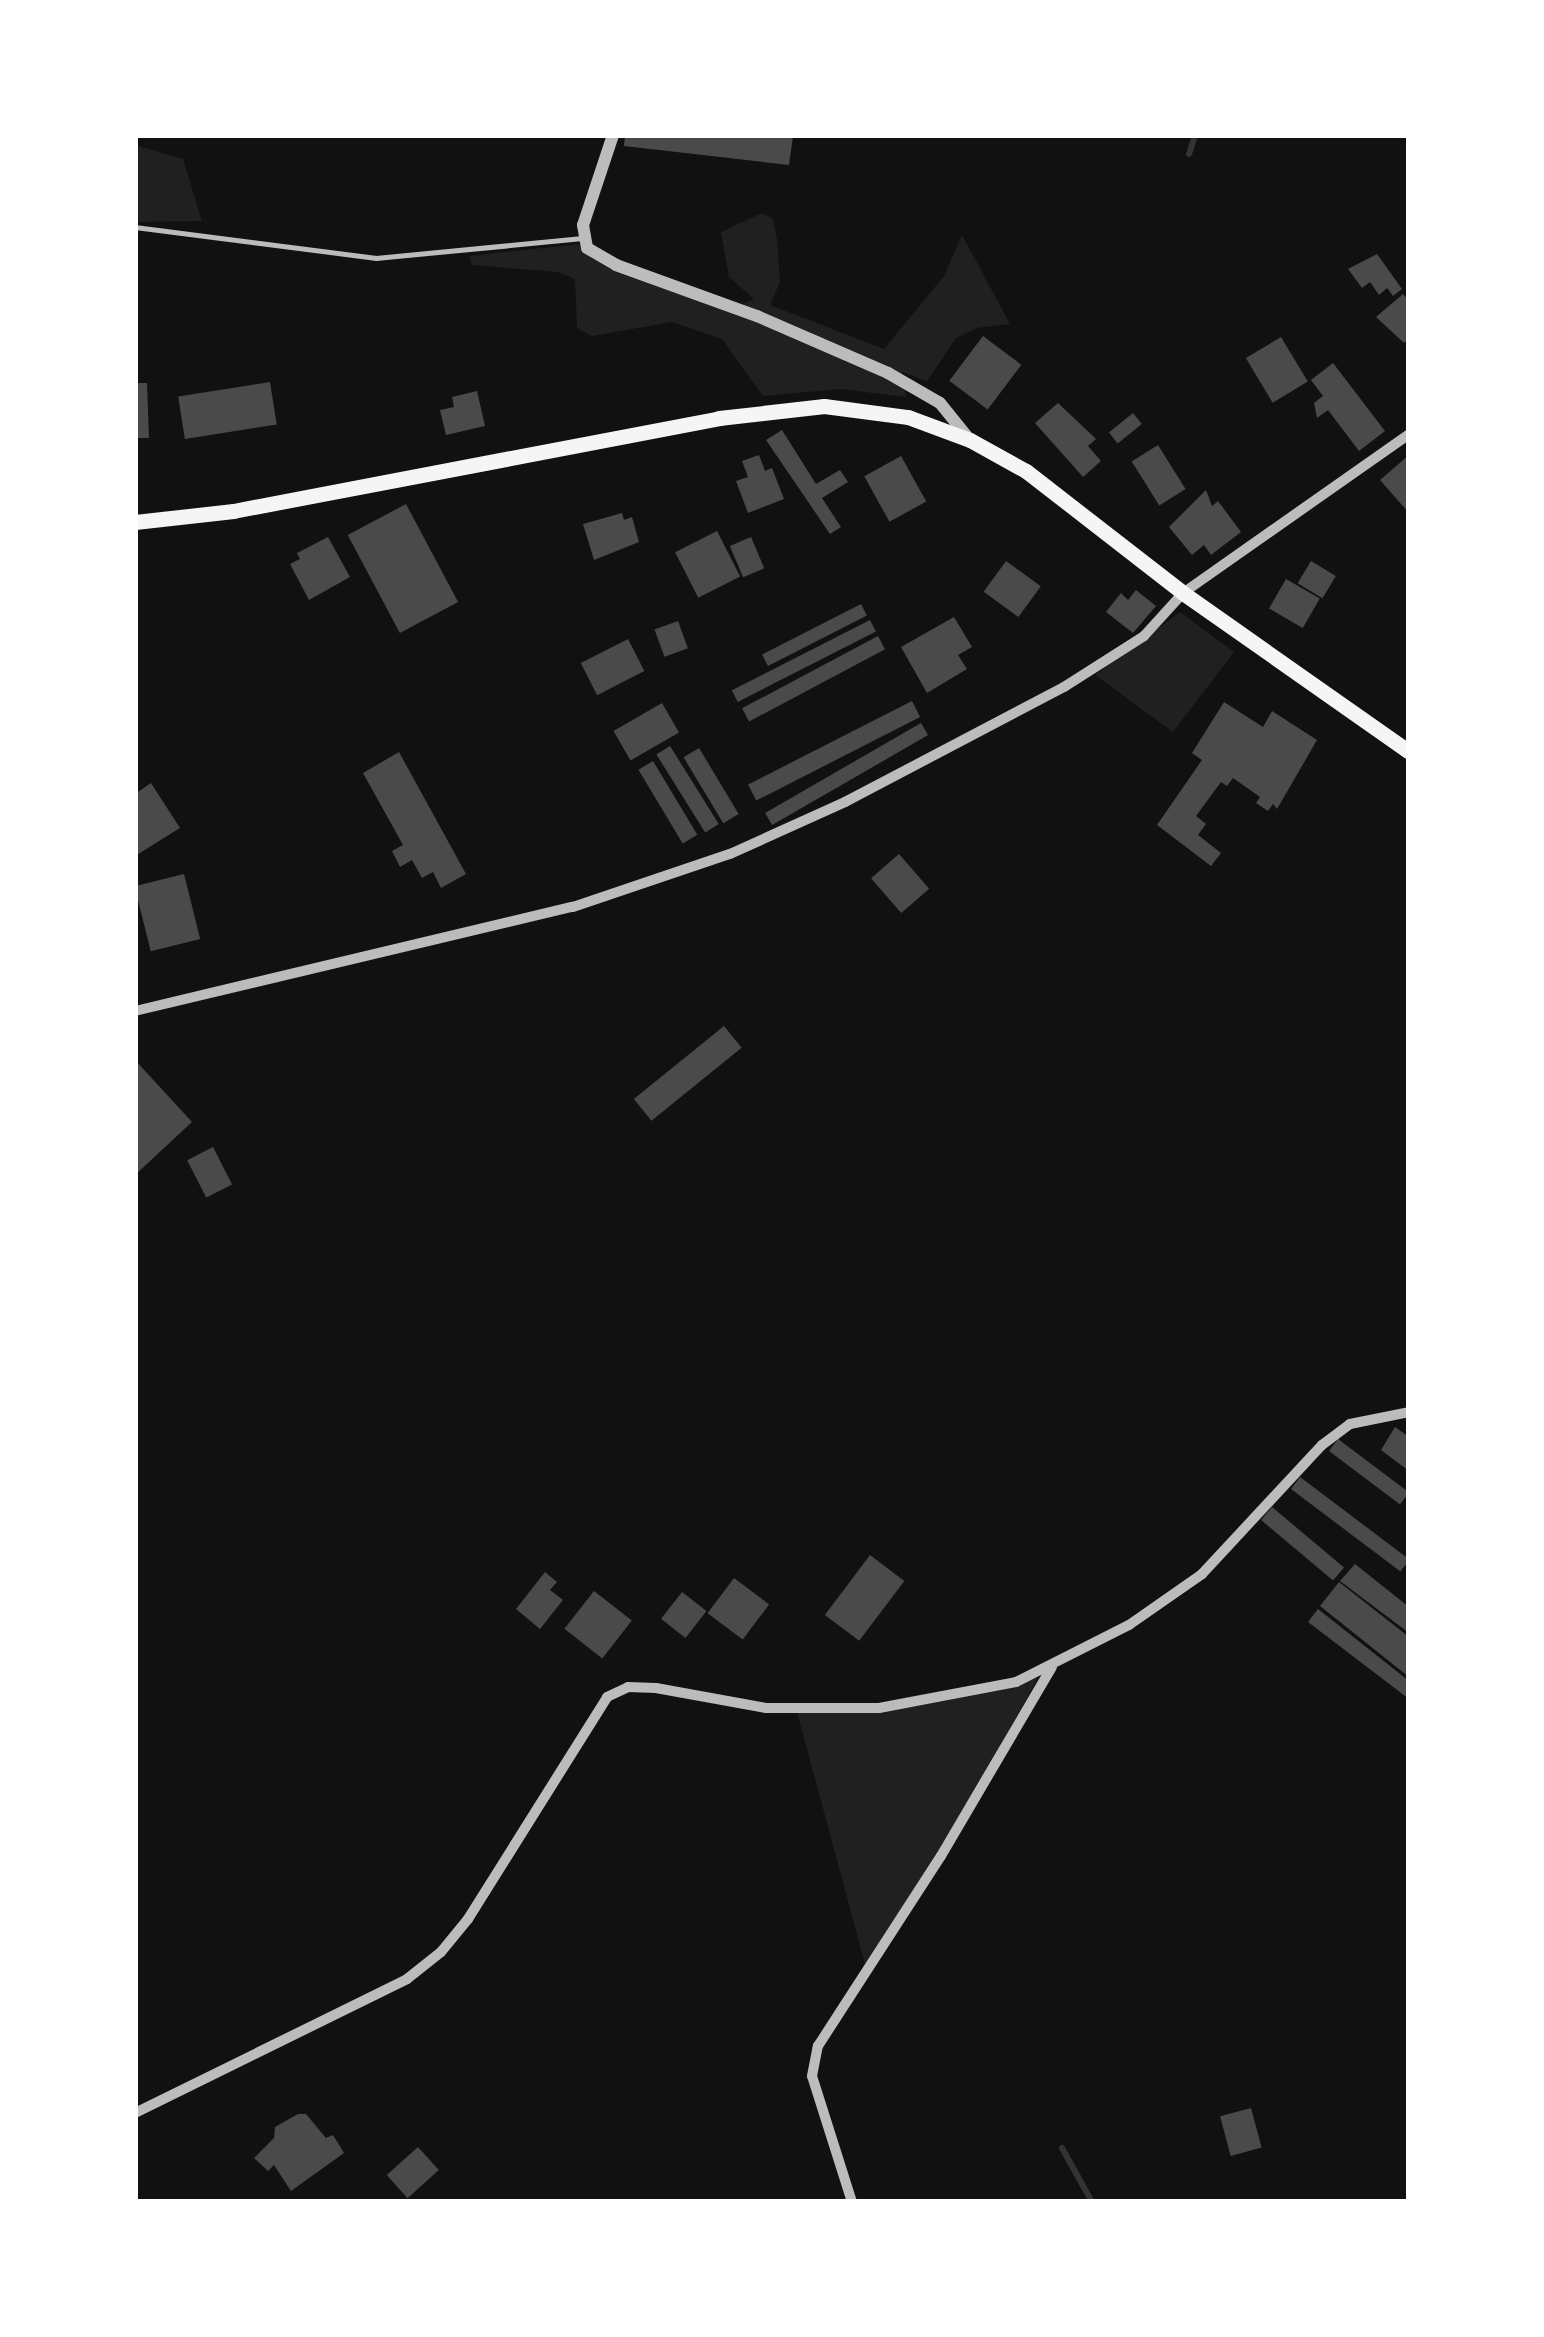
<!DOCTYPE html>
<html>
<head>
<meta charset="utf-8">
<style>
  body { margin:0 }
  #map { position:relative; width:1544px; height:2337px; overflow:hidden; background:#111; font-family:"Fira Sans",sans-serif }
  div>[style] { position:absolute }
  .green>* { inset:0; background:#202020 }
  .stream>* { height:6px; margin:-3px; padding:0 3px; transform-origin:3px; border-radius:3px; background:#333 }
  .building>* { inset:0; background:#4a4a4a; transform-origin:0 0 }
  .service>* { height:4.5px; margin:-2.25px; padding:0 2.25px; transform-origin:2.25px; border-radius:2.25px; background:#bcbcbc }
  .minor>* { height:10px; margin:-5px; padding:0 5px; transform-origin:5px; border-radius:5px; background:#bcbcbc }
  .tertiary>* { height:12px; margin:-6px; padding:0 6px; transform-origin:6px; border-radius:6px; background:#bcbcbc }
  .secondary>* { height:15px; margin:-7.5px; padding:0 7.5px; transform-origin:7.5px; border-radius:7.5px; background:#f5f5f5 }
  span { translate:-50% -50%; white-space:nowrap; text-align:center; line-height:1.15; -webkit-text-stroke:9px #fff; paint-order:stroke }
  .frame { position:absolute; inset:0; border:138px solid #fff; pointer-events:none }
</style>
</head>
<body>
<div id="map">
  <div class="green">
    <i style="clip-path:polygon(135px 145px,183px 159px,202px 221px,135px 222px)"></i>
    <i style="clip-path:polygon(762px 213px,773px 219px,777px 239px,780px 282px,770px 305px,884px 349px,944px 276px,962px 235px,1010px 324px,977px 328px,956px 338px,927px 381px,902px 372px,906px 397px,840px 389px,763px 396px,722px 339px,672px 322px,592px 336px,577px 328px,575px 279px,558px 272px,472px 265px,469px 256px,579px 244px,583px 252px,728px 311px,754px 299px,729px 277px,721px 232px)"></i>
    <i style="clip-path:polygon(1180px 612px,1234px 652px,1173px 732px,1095px 675px)"></i>
    <i style="clip-path:polygon(1038px 1678px,953px 1830px,865px 1964px,797px 1712px,867px 1712px,946px 1701px)"></i>
  </div>
  <div class="stream">
    <i style="left:1189px;top:154px;width:20px;rotate:-72deg"></i>
    <i style="left:1062px;top:2148px;width:62px;rotate:60.9deg"></i>
  </div>
  <div class="building">
    <i style="clip-path:polygon(625px 135px,786px 135px,793px 136px,789px 165px,624px 146px)"></i>
    <i style="clip-path:polygon(1377px 254px,1402px 289px,1393px 296px,1387px 288px,1379px 295px,1370px 282px,1362px 288px,1348px 269px)"></i>
    <i style="clip-path:polygon(1403px 294px,1409px 301px,1409px 338px,1404px 343px,1376px 317px)"></i>
    <i style="left:983px;top:336px;width:48px;height:56px;rotate:37deg"></i>
    <i style="left:1281px;top:337px;width:52px;height:41px;rotate:59deg"></i>
    <i style="clip-path:polygon(1333px 363px,1385px 431px,1359px 451px,1328px 410px,1317px 418px,1314px 403px,1323px 396px,1311px 380px)"></i>
    <i style="left:270px;top:382px;width:43px;height:93px;rotate:81deg"></i>
    <i style="clip-path:polygon(135px 383px,147px 383px,149px 438px,135px 438px)"></i>
    <i style="clip-path:polygon(477px 391px,485px 426px,446px 435px,440px 410px,454px 407px,452px 397px)"></i>
    <i style="clip-path:polygon(1058px 403px,1096px 439px,1088px 446px,1101px 461px,1083px 477px,1035px 423px)"></i>
    <i style="left:1133px;top:413px;width:14px;height:31px;rotate:51deg"></i>
    <i style="clip-path:polygon(782px 430px,816px 484px,840px 470px,848px 482px,822px 498px,841px 527px,830px 534px,766px 440px)"></i>
    <i style="left:1158px;top:445px;width:52px;height:31px;rotate:58deg"></i>
    <i style="clip-path:polygon(759px 455px,765px 471px,772px 468px,784px 499px,748px 513px,736px 481px,748px 477px,742px 461px)"></i>
    <i style="clip-path:polygon(1409px 455px,1409px 513px,1380px 480px)"></i>
    <i style="left:901px;top:456px;width:52px;height:42px;rotate:61deg"></i>
    <i style="clip-path:polygon(1206px 490px,1212px 506px,1218px 501px,1241px 532px,1211px 555px,1204px 545px,1192px 555px,1169px 527px)"></i>
    <i style="left:406px;top:504px;width:111px;height:66px;rotate:62deg"></i>
    <i style="clip-path:polygon(622px 513px,624px 520px,632px 517px,639px 542px,594px 560px,583px 524px)"></i>
    <i style="left:717px;top:531px;width:51px;height:47px;rotate:63deg"></i>
    <i style="clip-path:polygon(328px 537px,350px 577px,309px 600px,290px 564px,300px 559px,297px 553px)"></i>
    <i style="left:751px;top:537px;width:34px;height:23px;rotate:67deg"></i>
    <i style="left:1006px;top:561px;width:43px;height:38px;rotate:36deg"></i>
    <i style="left:1311px;top:561px;width:29px;height:26px;rotate:31deg"></i>
    <i style="left:1286px;top:579px;width:39px;height:34px;rotate:30deg"></i>
    <i style="clip-path:polygon(1136px 590px,1156px 606px,1133px 633px,1106px 612px,1121px 593px,1128px 600px)"></i>
    <i style="left:861px;top:604px;width:13px;height:111px;rotate:63deg"></i>
    <i style="clip-path:polygon(954px 617px,972px 647px,958px 655px,967px 669px,927px 693px,901px 647px)"></i>
    <i style="left:870px;top:620px;width:13px;height:155px;rotate:63deg"></i>
    <i style="left:678px;top:621px;width:29px;height:25px;rotate:70deg"></i>
    <i style="left:878px;top:636px;width:15px;height:154px;rotate:62deg"></i>
    <i style="left:628px;top:639px;width:36px;height:53px;rotate:63deg"></i>
    <i style="left:912px;top:701px;width:18px;height:184px;rotate:63deg"></i>
    <i style="clip-path:polygon(1224px 702px,1263px 727px,1272px 711px,1317px 740px,1277px 809px,1273px 804px,1268px 811px,1256px 803px,1260px 797px,1233px 778px,1227px 786px,1221px 782px,1196px 816px,1206px 824px,1198px 835px,1221px 853px,1211px 866px,1157px 825px,1202px 760px,1192px 753px)"></i>
    <i style="left:662px;top:703px;width:34px;height:56px;rotate:60deg"></i>
    <i style="left:921px;top:723px;width:14px;height:180px;rotate:60deg"></i>
    <i style="left:670px;top:746px;width:92px;height:16px;rotate:58deg"></i>
    <i style="left:699px;top:748px;width:77px;height:18px;rotate:59deg"></i>
    <i style="clip-path:polygon(399px 752px,466px 874px,441px 888px,433px 872px,422px 878px,412px 860px,400px 867px,392px 851px,403px 845px,363px 773px)"></i>
    <i style="left:653px;top:761px;width:86px;height:17px;rotate:59deg"></i>
    <i style="clip-path:polygon(151px 783px,180px 828px,135px 856px,135px 794px)"></i>
    <i style="left:899px;top:854px;width:46px;height:37px;rotate:49deg"></i>
    <i style="left:184px;top:874px;width:67px;height:51px;rotate:76deg"></i>
    <i style="left:724px;top:1026px;width:28px;height:116px;rotate:51deg"></i>
    <i style="clip-path:polygon(135px 1060px,192px 1122px,135px 1175px)"></i>
    <i style="left:213px;top:1147px;width:42px;height:29px;rotate:63deg"></i>
    <i style="clip-path:polygon(1395px 1427px,1409px 1437px,1409px 1471px,1381px 1450px)"></i>
    <i style="left:1338px;top:1439px;width:89px;height:15px;rotate:37deg"></i>
    <i style="left:1300px;top:1477px;width:137px;height:15px;rotate:37deg"></i>
    <i style="left:1272px;top:1507px;width:94px;height:17px;rotate:40deg"></i>
    <i style="left:870px;top:1555px;width:43px;height:75px;rotate:37deg"></i>
    <i style="clip-path:polygon(1355px 1564px,1409px 1607px,1409px 1633px,1340px 1581px)"></i>
    <i style="clip-path:polygon(545px 1572px,557px 1582px,550px 1590px,563px 1600px,540px 1629px,516px 1609px)"></i>
    <i style="left:734px;top:1578px;width:44px;height:44px;rotate:37deg"></i>
    <i style="clip-path:polygon(1339px 1582px,1409px 1637px,1409px 1677px,1320px 1606px)"></i>
    <i style="left:594px;top:1591px;width:48px;height:48px;rotate:38deg"></i>
    <i style="left:682px;top:1592px;width:31px;height:34px;rotate:38deg"></i>
    <i style="clip-path:polygon(1318px 1609px,1409px 1681px,1409px 1699px,1308px 1622px)"></i>
    <i style="left:1251px;top:2108px;width:41px;height:32px;rotate:75deg"></i>
    <i style="clip-path:polygon(298px 2114px,306px 2114px,326px 2138px,333px 2135px,344px 2153px,291px 2191px,274px 2165px,268px 2171px,254px 2158px,274px 2138px,275px 2127px)"></i>
    <i style="left:418px;top:2147px;width:31px;height:42px;rotate:48deg"></i>
  </div>
  <div class="service">
    <i style="left:135px;top:227px;width:243px;rotate:7.3deg"></i>
    <i style="left:376px;top:258px;width:207px;rotate:-5.5deg"></i>
  </div>
  <div class="minor">
    <i style="left:135px;top:1011px;width:450px;rotate:-13.4deg"></i>
    <i style="left:573px;top:907px;width:166px;rotate:-18.7deg"></i>
    <i style="left:730px;top:854px;width:126px;rotate:-24.3deg"></i>
    <i style="left:845px;top:802px;width:247px;rotate:-27.7deg"></i>
    <i style="left:1064px;top:687px;width:95px;rotate:-32.5deg"></i>
    <i style="left:1144px;top:636px;width:58px;rotate:-47.8deg"></i>
    <i style="left:1183px;top:593px;width:276px;rotate:-35.1deg"></i>
    <i style="left:135px;top:2113px;width:303px;rotate:-26.2deg"></i>
    <i style="left:407px;top:1979px;width:43px;rotate:-38.5deg"></i>
    <i style="left:441px;top:1952px;width:43px;rotate:-50.7deg"></i>
    <i style="left:468px;top:1919px;width:262px;rotate:-57.9deg"></i>
    <i style="left:607px;top:1697px;width:23px;rotate:-25deg"></i>
    <i style="left:628px;top:1687px;width:28px;rotate:2deg"></i>
    <i style="left:656px;top:1688px;width:112px;rotate:10.3deg"></i>
    <i style="left:766px;top:1708px;width:113px"></i>
    <i style="left:879px;top:1708px;width:139px;rotate:-10.7deg"></i>
    <i style="left:1016px;top:1682px;width:127px;rotate:-26.8deg"></i>
    <i style="left:1129px;top:1625px;width:89px;rotate:-34.9deg"></i>
    <i style="left:1202px;top:1574px;width:176px;rotate:-47.1deg"></i>
    <i style="left:1322px;top:1445px;width:35px;rotate:-37deg"></i>
    <i style="left:1350px;top:1424px;width:60px;rotate:-11.5deg"></i>
    <i style="left:852px;top:2202px;width:132px;rotate:-107.6deg"></i>
    <i style="left:812px;top:2076px;width:31px;rotate:-79deg"></i>
    <i style="left:818px;top:2046px;width:226px;rotate:-57.1deg"></i>
    <i style="left:941px;top:1856px;width:219px;rotate:-59.6deg"></i>
  </div>
  <div class="tertiary">
    <i style="left:613px;top:135px;width:95px;rotate:108.4deg"></i>
    <i style="left:583px;top:225px;width:23px;rotate:80deg"></i>
    <i style="left:587px;top:248px;width:34px;rotate:30deg"></i>
    <i style="left:616px;top:265px;width:150px;rotate:19.9deg"></i>
    <i style="left:757px;top:316px;width:143px;rotate:23.5deg"></i>
    <i style="left:888px;top:373px;width:60px;rotate:30deg"></i>
    <i style="left:940px;top:403px;width:46px;rotate:51.1deg"></i>
  </div>
  <div class="secondary">
    <i style="left:135px;top:522px;width:99px;rotate:-6.4deg"></i>
    <i style="left:233px;top:511px;width:495px;rotate:-10.8deg"></i>
    <i style="left:719px;top:418px;width:106px;rotate:-6.5deg"></i>
    <i style="left:824px;top:406px;width:85px;rotate:7.5deg"></i>
    <i style="left:908px;top:417px;width:66px;rotate:20.4deg"></i>
    <i style="left:970px;top:440px;width:64px;rotate:29deg"></i>
    <i style="left:1026px;top:471px;width:199px;rotate:37.8deg"></i>
    <i style="left:1183px;top:593px;width:276px;rotate:35.1deg"></i>
  </div>
  <div class="frame"></div>
</div>
</body>
</html>
